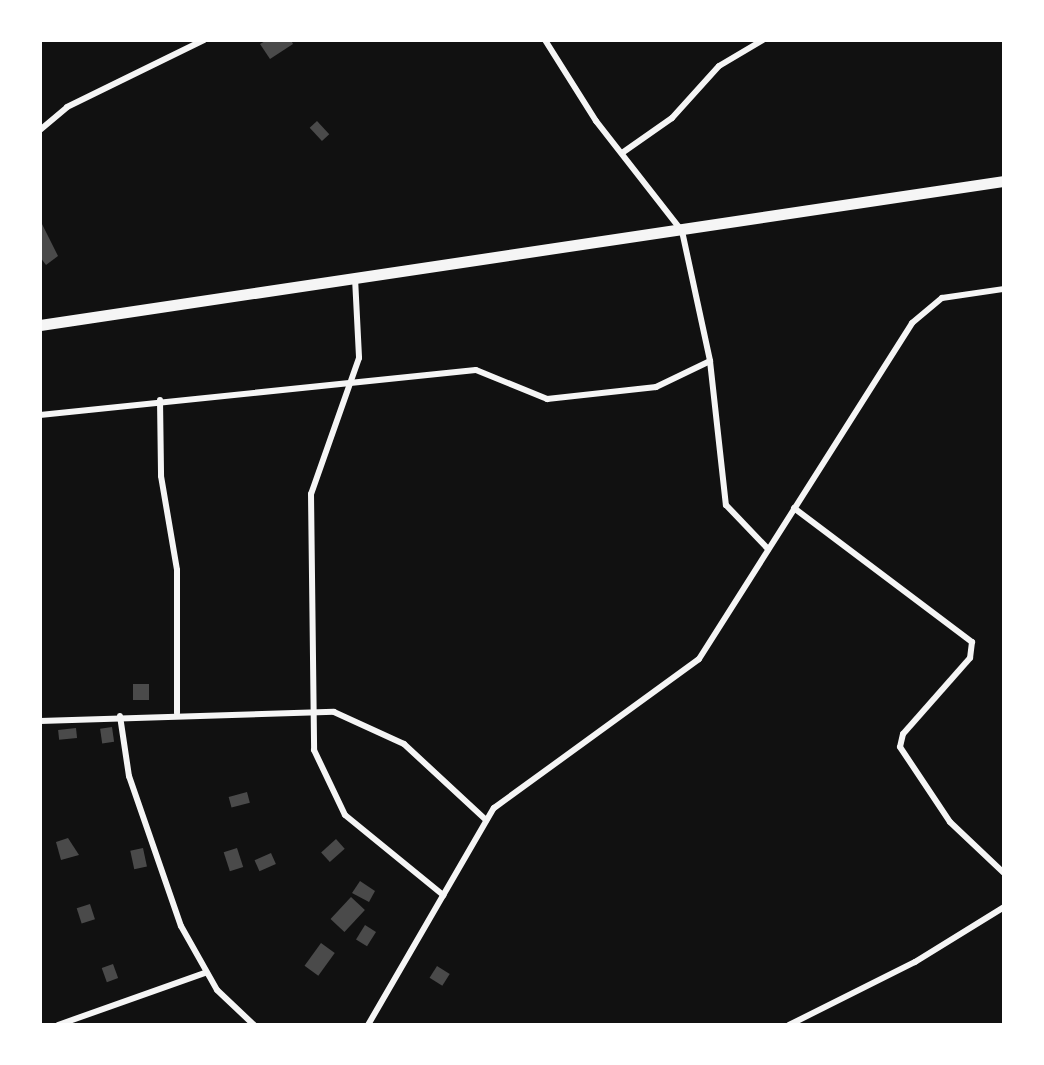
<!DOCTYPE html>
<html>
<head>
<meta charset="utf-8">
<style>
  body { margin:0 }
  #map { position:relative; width:1044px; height:1065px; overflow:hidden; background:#111; font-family:Signika,sans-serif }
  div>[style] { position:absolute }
  .building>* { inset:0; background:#4a4a4a; transform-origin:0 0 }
  .minor>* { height:6px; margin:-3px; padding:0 3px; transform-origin:3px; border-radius:3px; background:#f5f5f5 }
  .trunk>* { height:11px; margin:-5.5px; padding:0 5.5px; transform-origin:5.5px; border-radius:5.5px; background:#f5f5f5 }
  span { translate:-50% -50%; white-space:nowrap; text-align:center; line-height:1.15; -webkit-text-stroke:7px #fff; paint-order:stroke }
  .frame { position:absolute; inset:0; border:42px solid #fff; pointer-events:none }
</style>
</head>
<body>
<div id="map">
  <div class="building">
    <i style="clip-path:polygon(267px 40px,291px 40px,293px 44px,270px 59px,260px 44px)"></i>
    <i style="left:317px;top:121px;width:18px;height:10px;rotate:47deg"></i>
    <i style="clip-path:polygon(40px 220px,58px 256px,46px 265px,40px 257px)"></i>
    <i style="left:133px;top:684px;width:16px;height:16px"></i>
    <i style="left:112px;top:727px;width:15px;height:12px;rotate:82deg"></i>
    <i style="left:76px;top:728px;width:10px;height:18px;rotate:84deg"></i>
    <i style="left:247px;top:792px;width:11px;height:19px;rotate:75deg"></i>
    <i style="clip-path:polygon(68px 838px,79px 855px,61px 860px,56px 842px)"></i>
    <i style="left:336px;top:839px;width:13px;height:20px;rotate:48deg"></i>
    <i style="left:143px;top:848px;width:19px;height:13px;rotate:78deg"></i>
    <i style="left:237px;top:848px;width:20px;height:14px;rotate:72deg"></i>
    <i style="left:271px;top:853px;width:12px;height:18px;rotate:66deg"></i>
    <i style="clip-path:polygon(360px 881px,375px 891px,369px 902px,352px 893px)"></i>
    <i style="left:351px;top:897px;width:19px;height:30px;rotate:43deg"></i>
    <i style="left:90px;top:904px;width:16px;height:14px;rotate:72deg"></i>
    <i style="left:365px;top:925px;width:13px;height:17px;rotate:32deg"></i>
    <i style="left:321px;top:943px;width:17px;height:28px;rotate:36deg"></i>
    <i style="left:113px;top:964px;width:15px;height:12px;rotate:70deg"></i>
    <i style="left:437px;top:966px;width:15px;height:14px;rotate:32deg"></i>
  </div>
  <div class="minor">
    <i style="left:545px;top:40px;width:96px;rotate:57.8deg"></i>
    <i style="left:596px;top:121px;width:140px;rotate:52deg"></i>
    <i style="left:682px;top:231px;width:133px;rotate:77.8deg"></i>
    <i style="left:710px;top:361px;width:145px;rotate:83.7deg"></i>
    <i style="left:726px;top:505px;width:61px;rotate:46.3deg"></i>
    <i style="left:40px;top:130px;width:35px;rotate:-40deg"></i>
    <i style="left:67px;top:107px;width:153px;rotate:-26.1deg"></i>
    <i style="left:622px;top:153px;width:61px;rotate:-35deg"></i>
    <i style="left:672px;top:118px;width:70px;rotate:-47.9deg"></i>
    <i style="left:719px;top:66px;width:51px;rotate:-30.6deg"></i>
    <i style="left:355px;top:278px;width:80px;rotate:87.1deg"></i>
    <i style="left:359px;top:358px;width:144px;rotate:109.4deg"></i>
    <i style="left:311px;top:494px;width:256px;rotate:89.3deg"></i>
    <i style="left:314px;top:750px;width:72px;rotate:64.5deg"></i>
    <i style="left:345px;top:815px;width:127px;rotate:39.2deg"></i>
    <i style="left:160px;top:400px;width:76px;rotate:89.2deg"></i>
    <i style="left:161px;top:476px;width:95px;rotate:80.3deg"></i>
    <i style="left:177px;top:570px;width:143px;rotate:90deg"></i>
    <i style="left:40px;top:415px;width:438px;rotate:-5.9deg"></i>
    <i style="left:476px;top:370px;width:77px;rotate:22.2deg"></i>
    <i style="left:547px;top:399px;width:110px;rotate:-6.3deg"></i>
    <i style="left:656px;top:387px;width:60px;rotate:-25.7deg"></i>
    <i style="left:794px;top:508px;width:223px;rotate:37deg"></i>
    <i style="left:972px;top:642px;width:16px;rotate:97deg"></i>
    <i style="left:970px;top:658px;width:101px;rotate:131.4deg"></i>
    <i style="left:903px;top:734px;width:13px;rotate:103deg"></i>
    <i style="left:900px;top:747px;width:90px;rotate:56.3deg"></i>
    <i style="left:950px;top:822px;width:74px;rotate:43.4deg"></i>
    <i style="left:120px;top:716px;width:61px;rotate:81.5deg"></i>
    <i style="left:129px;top:776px;width:159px;rotate:70.9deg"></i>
    <i style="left:181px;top:926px;width:73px;rotate:60.6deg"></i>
    <i style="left:217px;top:990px;width:51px;rotate:43.4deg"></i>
    <i style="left:40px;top:721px;width:294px;rotate:-1.8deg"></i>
    <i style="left:334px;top:712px;width:77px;rotate:24.6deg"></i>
    <i style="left:404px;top:744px;width:112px;rotate:42.8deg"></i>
    <i style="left:58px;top:1025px;width:156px;rotate:-19.5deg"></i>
    <i style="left:368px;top:1025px;width:251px;rotate:-59.9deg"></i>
    <i style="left:494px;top:808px;width:253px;rotate:-36deg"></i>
    <i style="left:699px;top:659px;width:398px;rotate:-57.6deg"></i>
    <i style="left:912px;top:323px;width:39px;rotate:-40deg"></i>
    <i style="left:942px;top:298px;width:63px;rotate:-8.3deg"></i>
    <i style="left:789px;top:1025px;width:141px;rotate:-26.6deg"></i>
    <i style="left:915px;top:962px;width:105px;rotate:-31.7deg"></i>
  </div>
  <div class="trunk">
    <i style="left:40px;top:325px;width:975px;rotate:-8.5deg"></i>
  </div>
  <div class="frame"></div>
</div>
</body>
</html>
